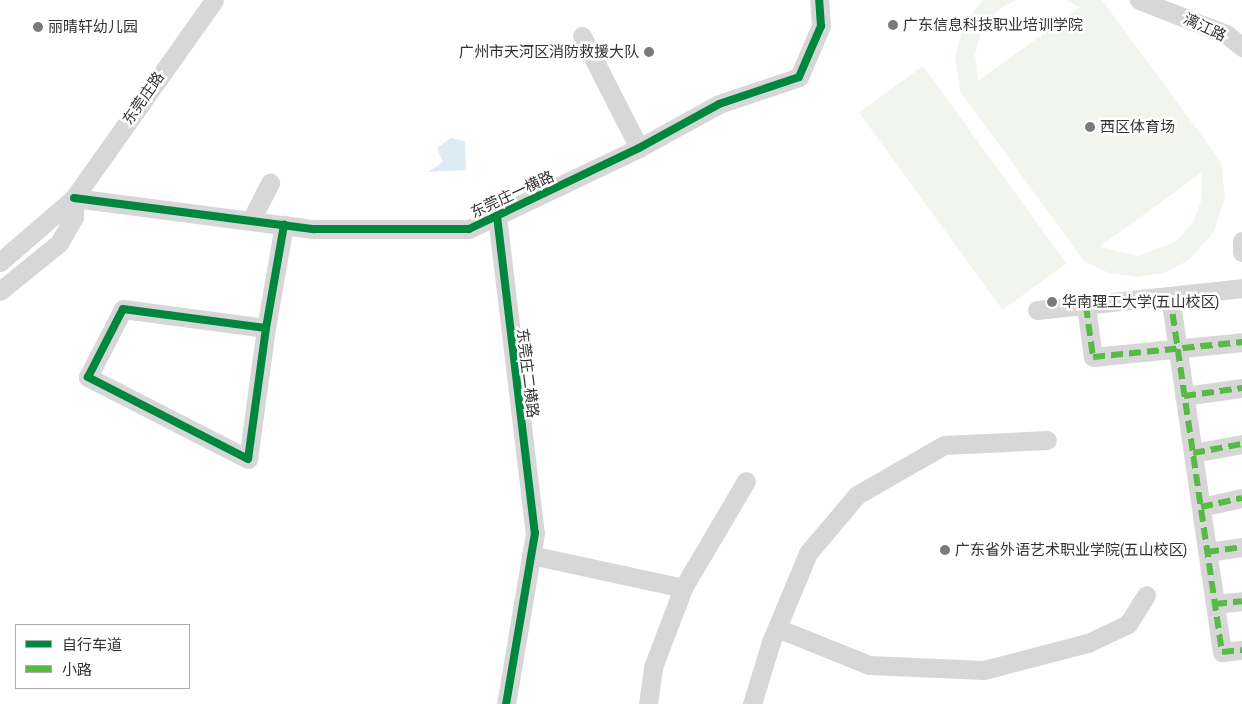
<!DOCTYPE html>
<html>
<head>
<meta charset="utf-8">
<style>
  body { margin:0 }
  #map { position:relative; width:1242px; height:704px; overflow:hidden; background:#fff; font-family:"Asap Condensed","Noto Sans SC",sans-serif }
  div>[style] { position:absolute }
  .green>* { inset:0; background:#f1f5ed; transform-origin:0 0 }
  .water>* { inset:0; background:#ddebf3 }
  .minor>* { height:19px; margin:-9.5px; padding:0 9.5px; transform-origin:9.5px; border-radius:9.5px; background:#d7d7d7 }
  .quiet>* { height:6px; margin-top:-3px; transform-origin:0; background:repeating-linear-gradient(90deg,#58b947 0 12px,transparent 0 18px) }
  .cycleway>* { height:8px; margin:-4px; padding:0 4px; transform-origin:4px; border-radius:4px; background:#00873e }
  .dots>* { width:14px; height:14px; translate:-50% -50%; box-sizing:border-box; border:2px solid #fff; border-radius:50% }
  span { translate:-50% -50%; white-space:nowrap; text-align:center; line-height:1.15; -webkit-text-stroke:5px #fff; paint-order:stroke }
  .poi-label { font-size:15px; color:#333 }
  .left { translate:0 -50%; text-align:left }
  .right { translate:-100% -50%; text-align:right }
  .street-label { font-size:15px; color:#333 }
  .legend { position:absolute; left:15px; top:624px; width:175px; height:65px; box-sizing:border-box; background:#fff; border:1px solid #adadad; margin:0; padding:6px 9px; list-style:none; font-size:15px; color:#333 }
  .legend li { display:flex; align-items:center; gap:10px; height:25px }
  .legend b { width:25px; border:1px solid #adadad }
</style>
</head>
<body>
<div id="map">
  <div class="green">
    <i style="clip-path:polygon(evenodd,983px 0,1016px 0,999px 9px,982px 30px,975px 55px,978px 81px,1080px 7px,1066px 0,1102px 0,1221px 162px,1225px 198px,1213px 233px,1189px 260px,1164px 273px,1137px 277px,1109px 273px,1084px 261px,960px 91px,955px 57px,964px 23px,983px 0,1201px 173px,1202px 198px,1193px 223px,1175px 242px,1138px 256px,1099px 247px,1201px 173px)"></i>
    <i style="left:923px;top:66px;width:244px;height:79px;rotate:54deg"></i>
  </div>
  <div class="water">
    <i style="clip-path:polygon(451px 138px,465px 141px,466px 170px,428px 172px,443px 162px,437px 148px)"></i>
  </div>
  <div class="minor">
    <i style="left:1139px;top:0;width:93px;rotate:21.3deg"></i>
    <i style="left:1226px;top:34px;width:21px;rotate:39deg"></i>
    <i style="left:582px;top:36px;width:126px;rotate:63deg"></i>
    <i style="left:74px;top:198px;width:242px;rotate:7.4deg"></i>
    <i style="left:314px;top:229px;width:155px"></i>
    <i style="left:469px;top:229px;width:188px;rotate:-25.5deg"></i>
    <i style="left:639px;top:148px;width:91px;rotate:-28.8deg"></i>
    <i style="left:719px;top:104px;width:84px;rotate:-18.6deg"></i>
    <i style="left:799px;top:77px;width:56px;rotate:-66.7deg"></i>
    <i style="left:821px;top:26px;width:26px;rotate:-94deg"></i>
    <i style="left:497px;top:216px;width:319px;rotate:83.2deg"></i>
    <i style="left:535px;top:533px;width:173px;rotate:99.6deg"></i>
    <i style="left:251px;top:220px;width:42px;rotate:-62.8deg"></i>
    <i style="left:1242px;top:241px;width:11px;rotate:90deg"></i>
    <i style="left:0;top:262px;width:98px;rotate:-40.9deg"></i>
    <i style="left:74px;top:198px;width:242px;rotate:-54.7deg"></i>
    <i style="left:0;top:291px;width:76px;rotate:-39.1deg"></i>
    <i style="left:59px;top:243px;width:30px;rotate:-60deg"></i>
    <i style="left:74px;top:217px;width:19px;rotate:-90deg"></i>
    <i style="left:1170px;top:296px;width:360px;rotate:81.7deg"></i>
    <i style="left:1222px;top:652px;width:20px;rotate:-6deg"></i>
    <i style="left:1086px;top:306px;width:51px;rotate:82.2deg"></i>
    <i style="left:1093px;top:357px;width:150px;rotate:-5.7deg"></i>
    <i style="left:1037px;top:310px;width:206px;rotate:-6.1deg"></i>
    <i style="left:266px;top:328px;width:132px;rotate:97.8deg"></i>
    <i style="left:248px;top:459px;width:180px;rotate:-152.9deg"></i>
    <i style="left:88px;top:377px;width:76px;rotate:-62.8deg"></i>
    <i style="left:123px;top:309px;width:144px;rotate:7.6deg"></i>
    <i style="left:266px;top:328px;width:105px;rotate:-80.1deg"></i>
    <i style="left:1184px;top:396px;width:59px;rotate:-7.9deg"></i>
    <i style="left:1193px;top:453px;width:50px;rotate:-10.4deg"></i>
    <i style="left:1201px;top:507px;width:42px;rotate:-12.4deg"></i>
    <i style="left:1207px;top:552px;width:35px;rotate:-8deg"></i>
    <i style="left:531px;top:555px;width:156px;rotate:12.2deg"></i>
    <i style="left:1215px;top:604px;width:27px;rotate:-6deg"></i>
    <i style="left:777px;top:628px;width:99px;rotate:21.9deg"></i>
    <i style="left:869px;top:665px;width:115px;rotate:2.5deg"></i>
    <i style="left:984px;top:670px;width:107px;rotate:-14.6deg"></i>
    <i style="left:1088px;top:643px;width:44px;rotate:-25.4deg"></i>
    <i style="left:1128px;top:624px;width:34px;rotate:-58deg"></i>
    <i style="left:648px;top:704px;width:37px;rotate:-82deg"></i>
    <i style="left:653px;top:667px;width:85px;rotate:-69.2deg"></i>
    <i style="left:683px;top:588px;width:124px;rotate:-59.5deg"></i>
    <i style="left:752px;top:704px;width:65px;rotate:-73deg"></i>
    <i style="left:771px;top:642px;width:96px;rotate:-67.4deg"></i>
    <i style="left:808px;top:553px;width:76px;rotate:-49.8deg"></i>
    <i style="left:857px;top:495px;width:100px;rotate:-29.9deg"></i>
    <i style="left:944px;top:445px;width:103px;rotate:-2.8deg"></i>
  </div>
  <div class="quiet">
    <i style="left:1170px;top:296px;width:360px;rotate:81.7deg"></i>
    <i style="left:1222px;top:652px;width:20px;rotate:-6deg"></i>
    <i style="left:1086px;top:306px;width:51px;rotate:82.2deg"></i>
    <i style="left:1093px;top:357px;width:150px;rotate:-5.7deg"></i>
    <i style="left:1184px;top:396px;width:59px;rotate:-7.9deg"></i>
    <i style="left:1193px;top:453px;width:50px;rotate:-10.4deg"></i>
    <i style="left:1201px;top:507px;width:42px;rotate:-12.4deg"></i>
    <i style="left:1207px;top:552px;width:35px;rotate:-8deg"></i>
    <i style="left:1215px;top:604px;width:27px;rotate:-6deg"></i>
  </div>
  <div class="cycleway">
    <i style="left:74px;top:198px;width:242px;rotate:7.4deg"></i>
    <i style="left:314px;top:229px;width:155px"></i>
    <i style="left:469px;top:229px;width:188px;rotate:-25.5deg"></i>
    <i style="left:639px;top:148px;width:91px;rotate:-28.8deg"></i>
    <i style="left:719px;top:104px;width:84px;rotate:-18.6deg"></i>
    <i style="left:799px;top:77px;width:56px;rotate:-66.7deg"></i>
    <i style="left:821px;top:26px;width:26px;rotate:-94deg"></i>
    <i style="left:497px;top:216px;width:319px;rotate:83.2deg"></i>
    <i style="left:535px;top:533px;width:173px;rotate:99.6deg"></i>
    <i style="left:266px;top:328px;width:132px;rotate:97.8deg"></i>
    <i style="left:248px;top:459px;width:180px;rotate:-152.9deg"></i>
    <i style="left:88px;top:377px;width:76px;rotate:-62.8deg"></i>
    <i style="left:123px;top:309px;width:144px;rotate:7.6deg"></i>
    <i style="left:266px;top:328px;width:105px;rotate:-80.1deg"></i>
  </div>
  <div class="dots">
    <i style="left:893px;top:25px;background:#7a7a7a"></i>
    <i style="left:38px;top:27px;background:#7a7a7a"></i>
    <i style="left:649px;top:52px;background:#7a7a7a"></i>
    <i style="left:1090px;top:127px;background:#7a7a7a"></i>
    <i style="left:1052px;top:302px;background:#7a7a7a"></i>
    <i style="left:945px;top:550px;background:#7a7a7a"></i>
  </div>
  <div class="poi-label">
    <span class="left" style="left:903px;top:25px">广东信息科技职业培训学院</span>
    <span class="left" style="left:48px;top:27px">丽晴轩幼儿园</span>
    <span class="right" style="left:639px;top:52px">广州市天河区消防救援大队</span>
    <span class="left" style="left:1100px;top:127px">西区体育场</span>
    <span class="left" style="left:1062px;top:302px">华南理工大学(五山校区)</span>
    <span class="left" style="left:955px;top:550px">广东省外语艺术职业学院(五山校区)</span>
  </div>
  <div class="street-label">
    <span style="left:1205px;top:27px;rotate:25deg">漓江路</span>
    <span style="left:143px;top:98px;rotate:-55deg">东莞庄路</span>
    <span style="left:512px;top:194px;rotate:-25deg">东莞庄一横路</span>
    <span style="left:528px;top:373px;rotate:83deg">东莞庄二横路</span>
  </div>
  <ul class="legend">
  <li><b style="height:6px;background:#00873e"></b>自行车道</li>
  <li><b style="height:6px;background:#58b947"></b>小路</li>
  </ul>
</div>
</body>
</html>
